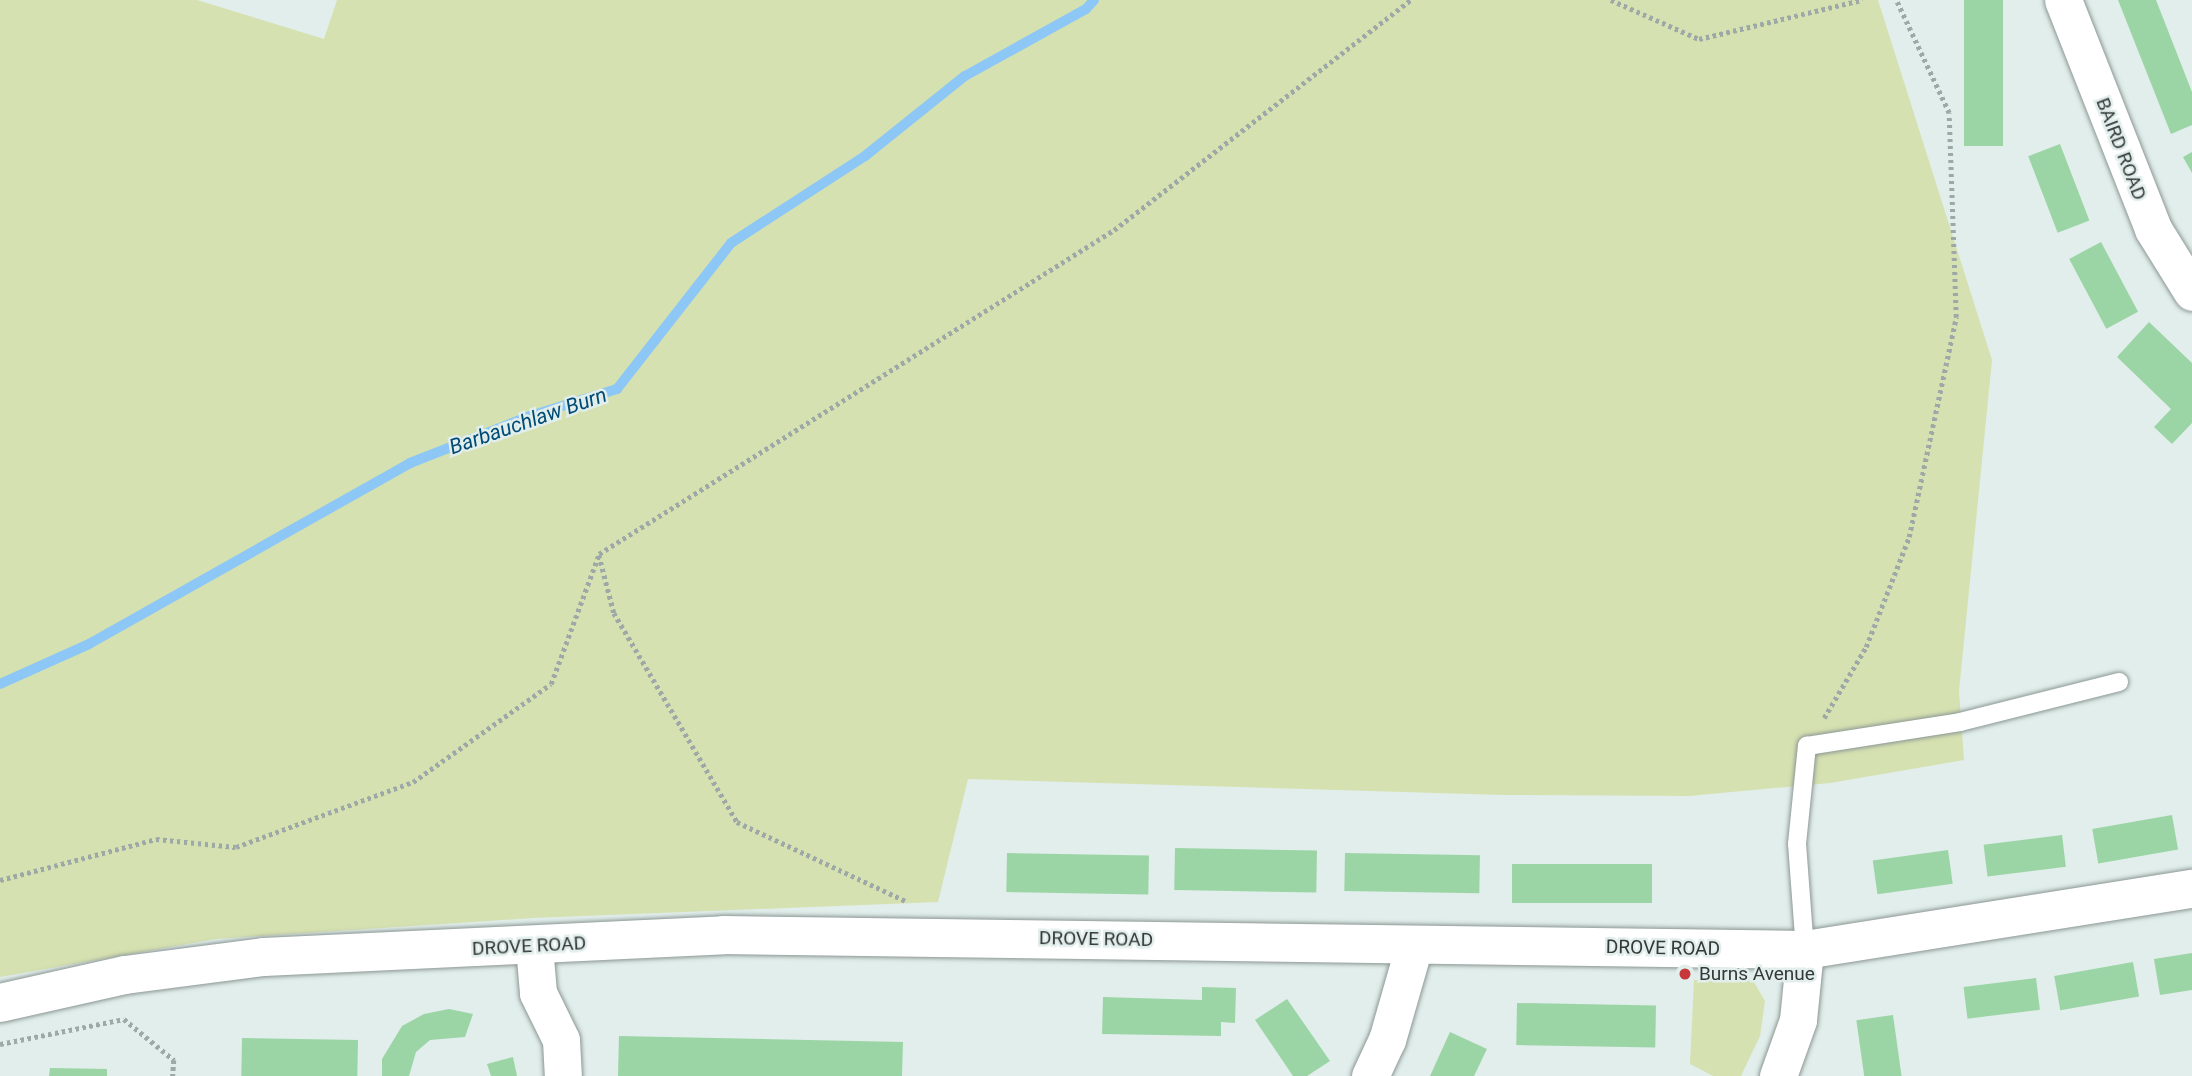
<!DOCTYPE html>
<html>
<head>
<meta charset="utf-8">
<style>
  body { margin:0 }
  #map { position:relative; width:2192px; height:1076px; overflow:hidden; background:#e1eeeb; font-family:Roboto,sans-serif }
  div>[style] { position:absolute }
  .green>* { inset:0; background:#d6e1b1 }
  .stream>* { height:10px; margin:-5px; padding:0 5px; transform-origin:5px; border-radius:5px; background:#8dc7f6 }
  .building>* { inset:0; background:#9bd5a5; transform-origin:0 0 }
  .path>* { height:4.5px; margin-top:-2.25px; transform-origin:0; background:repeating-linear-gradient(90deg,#9ea8a6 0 3.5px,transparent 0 7px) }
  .roads { filter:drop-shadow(0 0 2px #8c9794) drop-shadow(0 0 2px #8c9794) }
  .service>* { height:18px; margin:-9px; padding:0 9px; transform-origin:9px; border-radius:9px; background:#fff }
  .minor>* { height:37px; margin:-18.5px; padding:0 18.5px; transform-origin:18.5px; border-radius:18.5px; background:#fff }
  .tertiary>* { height:38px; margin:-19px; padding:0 19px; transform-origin:19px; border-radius:19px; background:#fff }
  .dots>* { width:19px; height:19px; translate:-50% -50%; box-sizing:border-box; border:4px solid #e1eeeb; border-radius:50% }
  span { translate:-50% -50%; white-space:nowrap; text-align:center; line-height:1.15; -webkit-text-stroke:5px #e1eeeb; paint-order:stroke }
  .street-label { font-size:19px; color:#343938 }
  .poi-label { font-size:19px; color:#343938 }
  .left { translate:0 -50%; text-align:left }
  .water-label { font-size:21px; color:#004b76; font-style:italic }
</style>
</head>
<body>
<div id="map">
  <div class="green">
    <i style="clip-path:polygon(0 0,197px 0,324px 39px,337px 0,1878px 0,1992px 360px,1959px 691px,1964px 760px,1830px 783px,1689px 796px,1503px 795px,968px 779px,938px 902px,533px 918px,216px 939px,0 977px)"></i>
    <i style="clip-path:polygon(1743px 979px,1754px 982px,1765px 1001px,1760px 1036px,1741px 1076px,1713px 1076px,1690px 1064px,1694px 980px)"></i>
  </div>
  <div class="stream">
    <i style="left:0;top:684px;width:98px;rotate:-24.2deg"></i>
    <i style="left:89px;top:644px;width:369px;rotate:-29.4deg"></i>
    <i style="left:410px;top:463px;width:129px;rotate:-21.4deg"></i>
    <i style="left:530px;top:416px;width:91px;rotate:-17.2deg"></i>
    <i style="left:617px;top:389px;width:185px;rotate:-52deg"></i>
    <i style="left:731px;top:243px;width:160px;rotate:-33deg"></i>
    <i style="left:865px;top:156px;width:128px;rotate:-38.7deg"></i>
    <i style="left:965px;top:76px;width:138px;rotate:-29deg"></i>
    <i style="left:1086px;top:9px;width:12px;rotate:-48deg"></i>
  </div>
  <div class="building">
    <i style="left:1964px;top:0;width:39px;height:146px"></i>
    <i style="clip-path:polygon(2118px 0,2156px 0,2192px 92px,2192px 125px,2171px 134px)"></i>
    <i style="left:2060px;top:144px;width:82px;height:34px;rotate:69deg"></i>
    <i style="clip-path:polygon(2192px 152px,2192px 173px,2183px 157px)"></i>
    <i style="left:2101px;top:242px;width:79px;height:36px;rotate:62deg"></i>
    <i style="clip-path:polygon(2149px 322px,2192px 363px,2192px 423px,2172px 444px,2154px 427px,2171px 409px,2117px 357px)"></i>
    <i style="left:2172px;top:815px;width:35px;height:81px;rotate:80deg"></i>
    <i style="left:2062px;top:835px;width:32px;height:79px;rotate:83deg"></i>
    <i style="left:1175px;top:848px;width:142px;height:42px;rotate:1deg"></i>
    <i style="left:1948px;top:850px;width:34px;height:76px;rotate:82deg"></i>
    <i style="left:1007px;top:853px;width:142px;height:39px;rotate:1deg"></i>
    <i style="left:1345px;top:853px;width:135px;height:38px;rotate:1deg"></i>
    <i style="left:1652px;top:864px;width:39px;height:140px;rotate:90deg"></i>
    <i style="clip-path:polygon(2192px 953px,2192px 990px,2160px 995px,2154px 959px)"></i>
    <i style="left:2133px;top:962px;width:35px;height:80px;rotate:80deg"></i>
    <i style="left:2036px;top:978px;width:32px;height:73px;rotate:83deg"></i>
    <i style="clip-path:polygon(1202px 987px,1236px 988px,1235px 1023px,1221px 1022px,1221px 1036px,1102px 1034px,1103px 997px,1202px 1000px)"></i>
    <i style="clip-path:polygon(1287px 999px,1330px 1061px,1307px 1076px,1293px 1076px,1255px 1020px)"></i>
    <i style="left:1517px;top:1003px;width:139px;height:42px;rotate:1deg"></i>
    <i style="clip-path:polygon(449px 1009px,473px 1014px,465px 1037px,430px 1040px,416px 1052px,409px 1076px,382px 1076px,382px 1059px,402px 1026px,424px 1014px)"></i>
    <i style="left:1893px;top:1015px;width:62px;height:37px;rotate:82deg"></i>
    <i style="clip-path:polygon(1450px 1032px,1487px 1049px,1474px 1076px,1430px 1076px)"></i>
    <i style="clip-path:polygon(619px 1036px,903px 1042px,902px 1076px,618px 1076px)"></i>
    <i style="left:242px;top:1038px;width:116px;height:38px;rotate:1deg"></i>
    <i style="clip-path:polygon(513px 1057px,517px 1076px,491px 1076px,487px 1064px)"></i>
    <i style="clip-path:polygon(50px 1068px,107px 1069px,107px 1076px,49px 1076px)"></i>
  </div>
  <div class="path">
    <i style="left:1611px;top:0;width:96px;rotate:23.9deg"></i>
    <i style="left:1699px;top:39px;width:168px;rotate:-13.5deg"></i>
    <i style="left:599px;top:555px;width:60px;rotate:75.5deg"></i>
    <i style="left:614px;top:613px;width:243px;rotate:59.5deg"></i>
    <i style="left:737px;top:822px;width:187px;rotate:25.1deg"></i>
    <i style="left:1824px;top:718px;width:82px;rotate:-59.4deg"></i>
    <i style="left:1866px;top:647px;width:118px;rotate:-68.6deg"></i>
    <i style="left:1909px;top:537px;width:225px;rotate:-77.9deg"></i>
    <i style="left:1956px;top:317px;width:204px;rotate:-92deg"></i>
    <i style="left:1949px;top:113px;width:125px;rotate:-115.1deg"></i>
    <i style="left:0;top:880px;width:161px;rotate:-14.7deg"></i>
    <i style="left:156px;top:839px;width:80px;rotate:5.7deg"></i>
    <i style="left:236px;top:847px;width:189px;rotate:-20.2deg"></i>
    <i style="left:413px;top:782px;width:169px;rotate:-35.4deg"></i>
    <i style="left:551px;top:684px;width:139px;rotate:-69.7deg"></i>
    <i style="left:599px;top:554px;width:608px;rotate:-32.18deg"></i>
    <i style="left:1114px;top:230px;width:375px;rotate:-37.8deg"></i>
    <i style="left:0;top:1044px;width:126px;rotate:-11.4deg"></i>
    <i style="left:124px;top:1019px;width:65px;rotate:39.4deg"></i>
    <i style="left:174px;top:1060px;width:16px;rotate:94deg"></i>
  </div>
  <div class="roads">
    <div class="service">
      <i style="left:1805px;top:950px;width:106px;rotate:-94.3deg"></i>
      <i style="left:1797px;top:844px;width:99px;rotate:-84.2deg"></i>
      <i style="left:1807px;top:746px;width:155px;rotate:-8.9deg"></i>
      <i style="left:1960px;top:722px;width:164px;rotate:-14.1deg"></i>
    </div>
    <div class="minor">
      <i style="left:2063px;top:0;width:246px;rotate:68.5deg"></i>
      <i style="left:2153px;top:229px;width:74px;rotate:58.2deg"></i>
      <i style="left:534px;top:946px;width:47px;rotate:85.1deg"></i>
      <i style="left:538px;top:993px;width:52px;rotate:63.9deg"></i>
      <i style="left:561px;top:1040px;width:36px;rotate:87deg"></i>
      <i style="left:1370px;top:1076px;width:40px;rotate:-65deg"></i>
      <i style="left:1387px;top:1040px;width:98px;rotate:-74deg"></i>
      <i style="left:1778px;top:1076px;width:59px;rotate:-70.3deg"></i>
      <i style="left:1798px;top:1020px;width:70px;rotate:-84.3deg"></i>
    </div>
    <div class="tertiary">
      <i style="left:0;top:1003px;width:128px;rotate:-12.6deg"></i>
      <i style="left:125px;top:975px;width:140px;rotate:-7.4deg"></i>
      <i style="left:264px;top:957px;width:461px;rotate:-2.7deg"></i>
      <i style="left:724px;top:935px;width:1081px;rotate:0.79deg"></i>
      <i style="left:1805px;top:950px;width:392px;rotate:-9deg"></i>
    </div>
  </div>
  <div class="dots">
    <i style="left:1685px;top:974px;background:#c7383a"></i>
  </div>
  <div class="street-label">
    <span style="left:2121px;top:149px;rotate:69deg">BAIRD ROAD</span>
    <span style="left:1096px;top:939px;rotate:1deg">DROVE ROAD</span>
    <span style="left:529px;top:946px;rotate:-3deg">DROVE ROAD</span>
    <span style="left:1663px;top:948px;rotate:1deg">DROVE ROAD</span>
  </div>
  <div class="poi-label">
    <span class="left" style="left:1699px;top:974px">Burns Avenue</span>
  </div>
  <div class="water-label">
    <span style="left:528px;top:421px;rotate:-19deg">Barbauchlaw Burn</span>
  </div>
</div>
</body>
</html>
